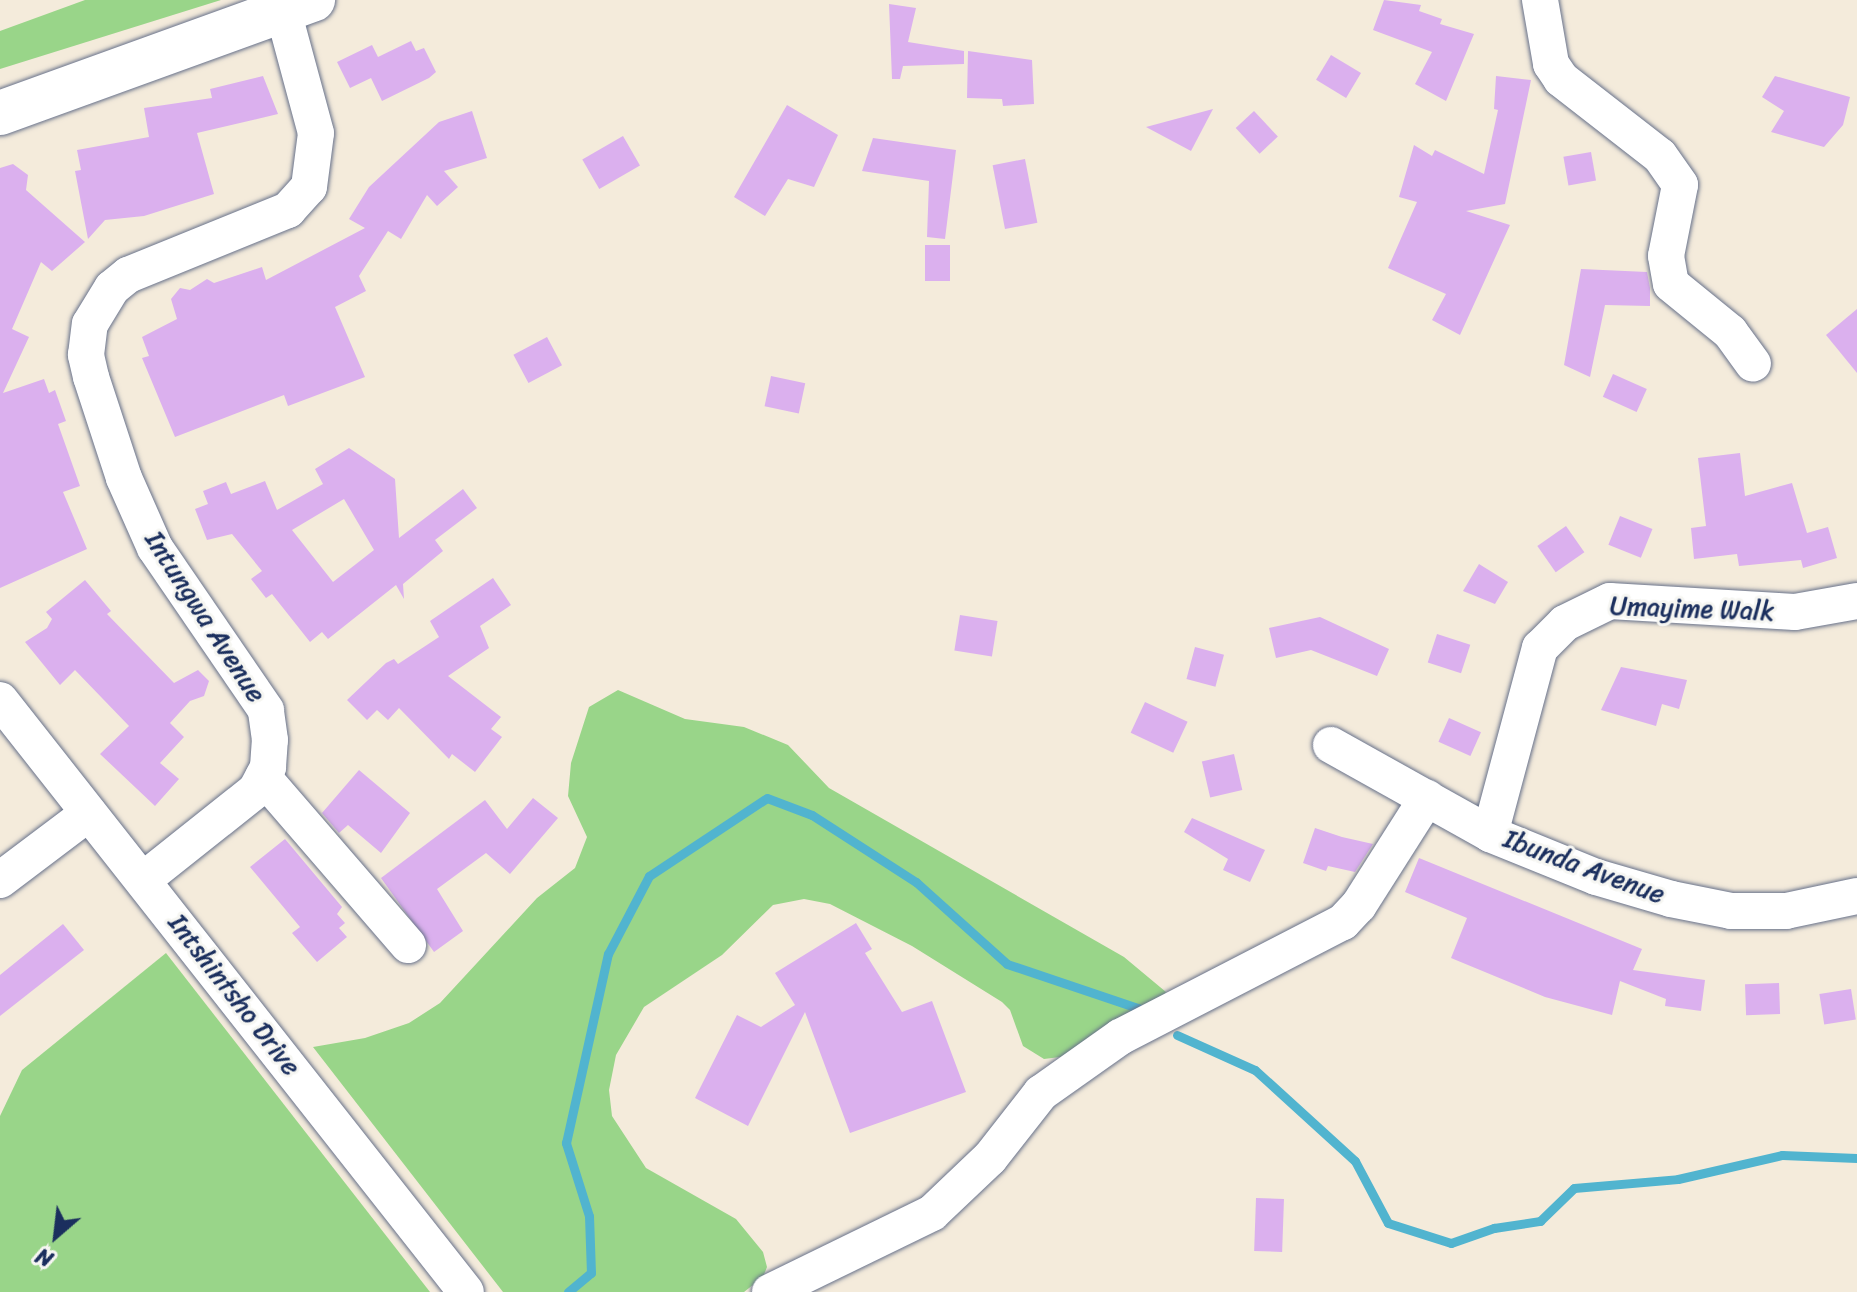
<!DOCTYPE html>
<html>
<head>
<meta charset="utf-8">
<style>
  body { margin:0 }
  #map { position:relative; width:1857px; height:1292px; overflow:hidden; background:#f4ebdb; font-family:Sriracha,sans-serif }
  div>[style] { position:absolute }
  .green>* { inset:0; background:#99d589 }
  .stream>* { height:9px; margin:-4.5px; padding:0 4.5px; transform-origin:4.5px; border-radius:4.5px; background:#51b4cf }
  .building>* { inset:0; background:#dbb0ee; transform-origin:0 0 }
  .roads { filter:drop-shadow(0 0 2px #67718a) drop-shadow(0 0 2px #67718a) }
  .street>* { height:36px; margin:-18px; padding:0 18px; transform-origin:18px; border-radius:18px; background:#fff }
  .secondary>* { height:44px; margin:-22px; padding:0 22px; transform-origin:22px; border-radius:22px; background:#fff }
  span { translate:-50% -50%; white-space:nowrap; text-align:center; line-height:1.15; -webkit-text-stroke:6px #f6f6f2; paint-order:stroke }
  .street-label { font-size:26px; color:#1b2f5e }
  .north { position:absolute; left:16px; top:1196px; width:80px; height:80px; -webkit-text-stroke:6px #f6f6f2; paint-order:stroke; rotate:208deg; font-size:22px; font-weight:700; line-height:32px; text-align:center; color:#1b2f5e }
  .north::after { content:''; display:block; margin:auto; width:28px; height:36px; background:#1b2f5e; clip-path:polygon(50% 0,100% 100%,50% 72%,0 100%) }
</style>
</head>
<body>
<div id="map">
  <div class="green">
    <i style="clip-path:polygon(85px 0,221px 0,0 69px,0 31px)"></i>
    <i style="clip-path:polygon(618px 690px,685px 719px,744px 727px,788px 745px,829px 788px,1124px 957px,1166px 992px,1162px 999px,1068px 1056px,1044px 1059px,1023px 1046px,1010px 1010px,1002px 1002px,912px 946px,830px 904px,804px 899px,773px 905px,722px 955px,644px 1007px,616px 1055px,609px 1090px,612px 1116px,646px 1168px,736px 1219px,763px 1252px,767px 1267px,763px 1277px,744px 1292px,503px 1292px,313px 1047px,365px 1038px,409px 1023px,440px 1003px,537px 898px,575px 868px,587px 837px,568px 796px,571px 763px,589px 707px)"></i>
    <i style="clip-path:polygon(166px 953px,430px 1292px,0 1292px,0 1116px,22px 1070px)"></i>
  </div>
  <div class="stream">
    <i style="left:1177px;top:1035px;width:85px;rotate:24.2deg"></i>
    <i style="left:1255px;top:1070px;width:135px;rotate:42.3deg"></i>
    <i style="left:1355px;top:1161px;width:70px;rotate:62deg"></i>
    <i style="left:1388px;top:1223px;width:66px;rotate:17.6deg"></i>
    <i style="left:1451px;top:1243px;width:46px;rotate:-19.2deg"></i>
    <i style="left:1494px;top:1228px;width:47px;rotate:-8.7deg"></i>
    <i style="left:1540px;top:1221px;width:47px;rotate:-44.1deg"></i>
    <i style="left:1574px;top:1188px;width:104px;rotate:-4.9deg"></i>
    <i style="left:1678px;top:1179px;width:107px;rotate:-13deg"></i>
    <i style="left:1782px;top:1155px;width:75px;rotate:2.3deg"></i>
    <i style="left:568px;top:1292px;width:30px;rotate:-40deg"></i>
    <i style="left:591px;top:1273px;width:57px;rotate:-92deg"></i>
    <i style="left:589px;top:1216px;width:77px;rotate:-107.5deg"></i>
    <i style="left:566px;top:1143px;width:194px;rotate:-77.5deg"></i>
    <i style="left:608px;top:954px;width:88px;rotate:-62.3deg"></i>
    <i style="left:649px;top:876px;width:141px;rotate:-33.5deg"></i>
    <i style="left:767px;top:798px;width:48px;rotate:20.7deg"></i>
    <i style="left:812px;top:815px;width:124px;rotate:32.8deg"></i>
    <i style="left:916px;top:882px;width:122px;rotate:42deg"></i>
    <i style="left:1007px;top:964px;width:141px;rotate:18.6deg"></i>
  </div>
  <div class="building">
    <i style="clip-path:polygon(1384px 0,1421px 5px,1419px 11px,1442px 19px,1440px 24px,1474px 34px,1446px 101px,1415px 84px,1432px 52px,1373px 30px)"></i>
    <i style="clip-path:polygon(889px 4px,916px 8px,908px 42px,964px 51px,964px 64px,903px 66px,900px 79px,892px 79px)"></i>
    <i style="clip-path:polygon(411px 41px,416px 51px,424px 48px,436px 72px,429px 78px,382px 101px,371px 78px,350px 88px,337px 62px,372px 45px,378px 57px)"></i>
    <i style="clip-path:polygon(968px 51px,1032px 60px,1034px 104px,1003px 106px,1002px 99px,967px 98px)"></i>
    <i style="left:1331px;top:55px;width:35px;height:29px;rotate:31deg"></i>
    <i style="clip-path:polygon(263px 76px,278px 114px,197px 133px,214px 194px,144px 216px,105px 220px,88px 239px,75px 171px,81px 170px,77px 150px,149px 137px,144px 108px,212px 98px,210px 89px)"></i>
    <i style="clip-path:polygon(1496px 76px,1531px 80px,1505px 204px,1466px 211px,1510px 225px,1460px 335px,1432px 320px,1446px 294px,1388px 268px,1417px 202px,1399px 197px,1414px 145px,1432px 156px,1435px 150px,1484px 174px,1498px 110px,1494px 109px)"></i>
    <i style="clip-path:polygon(1775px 76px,1850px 97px,1843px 125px,1824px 147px,1771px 132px,1784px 111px,1762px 97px)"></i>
    <i style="clip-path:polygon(787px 105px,838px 135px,814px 187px,788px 179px,765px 216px,734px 197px)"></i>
    <i style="clip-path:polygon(1213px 109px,1191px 151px,1146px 127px)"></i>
    <i style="clip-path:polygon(472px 111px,487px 158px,444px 171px,458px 187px,437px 206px,427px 195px,401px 239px,388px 231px,359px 276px,366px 291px,335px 307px,365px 377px,288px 406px,284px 395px,175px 437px,142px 358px,149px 356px,142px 337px,177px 319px,171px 299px,180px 288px,190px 290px,207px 279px,214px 283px,262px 267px,266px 280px,365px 228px,349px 219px,369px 187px,439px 122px)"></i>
    <i style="left:1254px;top:111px;width:35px;height:25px;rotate:47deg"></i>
    <i style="left:623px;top:136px;width:34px;height:47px;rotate:60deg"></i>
    <i style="clip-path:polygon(873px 138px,956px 150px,945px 239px,927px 237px,929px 181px,862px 171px)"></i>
    <i style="left:1591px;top:152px;width:29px;height:28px;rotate:80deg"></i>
    <i style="left:1025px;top:159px;width:65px;height:33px;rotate:79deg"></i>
    <i style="clip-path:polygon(13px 164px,28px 175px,26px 190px,85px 242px,52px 271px,41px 262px,12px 329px,29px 337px,3px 393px,44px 379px,49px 393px,55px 390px,66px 421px,58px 424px,80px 486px,63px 492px,87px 549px,0 588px,0 168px)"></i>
    <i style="left:925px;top:245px;width:25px;height:36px"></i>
    <i style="clip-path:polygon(1581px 269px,1647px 272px,1650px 288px,1650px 306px,1605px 305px,1590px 377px,1564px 365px)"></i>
    <i style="clip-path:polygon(1857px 309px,1857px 373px,1826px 335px)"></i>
    <i style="left:547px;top:337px;width:32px;height:38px;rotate:62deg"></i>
    <i style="left:1613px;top:374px;width:37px;height:25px;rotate:24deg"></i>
    <i style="left:771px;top:376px;width:35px;height:31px;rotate:12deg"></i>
    <i style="clip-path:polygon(evenodd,349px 448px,395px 479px,399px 538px,463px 489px,477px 508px,435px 540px,443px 551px,403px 584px,404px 599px,396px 585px,328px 639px,322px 632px,310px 642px,272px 594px,266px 598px,251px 579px,262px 571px,232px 534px,207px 540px,195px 509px,208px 504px,203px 491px,226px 482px,231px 494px,265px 481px,277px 510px,323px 484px,315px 469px,349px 448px,344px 499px,374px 550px,333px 582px,292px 530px,344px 499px)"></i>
    <i style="clip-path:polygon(1740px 453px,1745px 496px,1792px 483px,1807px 533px,1828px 527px,1837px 558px,1803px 568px,1801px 560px,1739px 566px,1737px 554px,1694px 559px,1691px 528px,1706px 526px,1698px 458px)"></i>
    <i style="left:1620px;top:516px;width:35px;height:31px;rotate:22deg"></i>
    <i style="left:1566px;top:526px;width:32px;height:35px;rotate:55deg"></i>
    <i style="clip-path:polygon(1479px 564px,1508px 582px,1495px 604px,1463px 591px)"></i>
    <i style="clip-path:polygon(493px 578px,511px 605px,480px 626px,489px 648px,448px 676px,501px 717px,491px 729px,502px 737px,475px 772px,452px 754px,449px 759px,399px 708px,388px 720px,377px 710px,367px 720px,347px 700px,386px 663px,394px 659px,398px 664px,439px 637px,430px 621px)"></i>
    <i style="clip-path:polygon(85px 580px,111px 611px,107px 614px,174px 683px,198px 670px,209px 681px,204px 696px,190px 701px,170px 723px,184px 737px,160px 763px,179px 779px,155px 806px,100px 754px,129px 726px,75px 670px,60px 685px,25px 642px,47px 628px,52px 619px,46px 612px)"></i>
    <i style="left:960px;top:615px;width:38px;height:36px;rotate:9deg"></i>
    <i style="clip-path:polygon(1320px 617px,1389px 649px,1377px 676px,1311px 650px,1276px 658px,1269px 628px)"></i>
    <i style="left:1437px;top:634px;width:35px;height:30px;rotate:18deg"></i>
    <i style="left:1195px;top:647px;width:30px;height:33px;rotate:15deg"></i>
    <i style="clip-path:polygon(1621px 667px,1687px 680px,1679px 709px,1662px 704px,1656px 726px,1601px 710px)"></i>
    <i style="left:1145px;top:702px;width:47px;height:34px;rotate:25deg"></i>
    <i style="left:1449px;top:718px;width:35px;height:26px;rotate:24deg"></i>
    <i style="left:1234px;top:754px;width:37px;height:33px;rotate:77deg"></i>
    <i style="clip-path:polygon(359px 770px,410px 813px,381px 853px,348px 825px,339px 833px,322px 813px)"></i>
    <i style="clip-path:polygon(533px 798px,558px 818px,510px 874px,486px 853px,437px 889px,463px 931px,434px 952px,381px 878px,485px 800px,507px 829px)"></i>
    <i style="clip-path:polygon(1192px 818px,1265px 850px,1250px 882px,1223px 870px,1228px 859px,1184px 832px)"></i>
    <i style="clip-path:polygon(1315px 828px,1342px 837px,1373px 844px,1355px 872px,1328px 866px,1326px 871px,1303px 863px)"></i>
    <i style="clip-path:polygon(285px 839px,342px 907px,337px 914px,345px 923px,339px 928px,347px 937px,317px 962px,292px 933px,300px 927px,250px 867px)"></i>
    <i style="clip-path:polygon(1419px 858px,1642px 949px,1633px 970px,1705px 980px,1701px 1011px,1665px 1006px,1666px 999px,1620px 981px,1612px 1015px,1545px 997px,1451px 958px,1467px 918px,1405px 892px)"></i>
    <i style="clip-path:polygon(856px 923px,872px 949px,865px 953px,902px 1012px,932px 1001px,966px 1092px,850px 1133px,805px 1012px,748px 1126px,695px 1098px,737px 1015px,761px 1027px,795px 1005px,775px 973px)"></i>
    <i style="clip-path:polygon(63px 924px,84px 950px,0 1016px,0 975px)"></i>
    <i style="left:1779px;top:983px;width:31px;height:34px;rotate:88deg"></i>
    <i style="left:1851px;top:989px;width:31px;height:32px;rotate:81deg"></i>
    <i style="left:1256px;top:1198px;width:28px;height:53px;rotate:2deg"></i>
  </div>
  <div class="roads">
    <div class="street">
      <i style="left:1540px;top:0;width:65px;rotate:80.2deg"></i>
      <i style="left:1551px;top:64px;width:18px;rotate:56deg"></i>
      <i style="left:1561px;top:79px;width:125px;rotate:37.9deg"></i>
      <i style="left:1660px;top:156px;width:35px;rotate:55deg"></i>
      <i style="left:1680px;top:185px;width:72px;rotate:101.2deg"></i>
      <i style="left:1666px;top:256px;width:28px;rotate:80deg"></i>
      <i style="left:1671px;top:284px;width:76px;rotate:39.1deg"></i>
      <i style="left:1730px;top:332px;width:39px;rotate:54deg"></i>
      <i style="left:0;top:700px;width:753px;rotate:51.79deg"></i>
      <i style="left:1331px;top:745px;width:182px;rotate:29.2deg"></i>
      <i style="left:1490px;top:834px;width:114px;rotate:22.1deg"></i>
      <i style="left:1596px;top:877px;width:78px;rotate:16.3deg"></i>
      <i style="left:1671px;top:899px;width:61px;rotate:11.3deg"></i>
      <i style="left:1731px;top:911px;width:55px"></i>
      <i style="left:1786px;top:911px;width:73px;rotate:-11.9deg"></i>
      <i style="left:263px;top:777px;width:222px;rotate:49.2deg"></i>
      <i style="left:1490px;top:834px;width:193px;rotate:-75deg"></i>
      <i style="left:1540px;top:648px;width:35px;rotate:-45deg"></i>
      <i style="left:1565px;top:623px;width:50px;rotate:-26.1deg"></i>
      <i style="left:1610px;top:601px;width:185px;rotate:3.4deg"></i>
      <i style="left:1795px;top:612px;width:63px;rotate:-10.1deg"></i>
      <i style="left:0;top:880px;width:111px;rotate:-37deg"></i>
      <i style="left:143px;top:880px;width:144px;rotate:-38.5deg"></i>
      <i style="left:256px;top:790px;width:26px;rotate:-62deg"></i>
      <i style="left:268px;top:767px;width:27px;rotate:-86deg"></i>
      <i style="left:270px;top:740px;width:30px;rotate:-98deg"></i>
      <i style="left:266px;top:710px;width:196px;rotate:-124.4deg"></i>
      <i style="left:155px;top:548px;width:77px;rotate:-113.9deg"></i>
      <i style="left:124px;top:478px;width:106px;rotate:-108.1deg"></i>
      <i style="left:91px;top:377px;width:23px;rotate:-103deg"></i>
      <i style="left:86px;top:355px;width:31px;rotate:-83deg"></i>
      <i style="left:90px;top:324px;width:42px;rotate:-58.6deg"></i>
      <i style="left:112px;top:288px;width:21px;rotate:-39deg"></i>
      <i style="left:128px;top:275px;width:173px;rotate:-22.1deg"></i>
      <i style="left:288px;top:210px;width:31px;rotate:-48deg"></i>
      <i style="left:309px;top:187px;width:54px;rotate:-82.6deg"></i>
      <i style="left:316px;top:133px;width:126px;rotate:-105.1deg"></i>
      <i style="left:770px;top:1292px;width:180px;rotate:-26deg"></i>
      <i style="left:932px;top:1213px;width:80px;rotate:-43.5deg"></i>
      <i style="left:990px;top:1158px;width:83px;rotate:-51.9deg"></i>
      <i style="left:1041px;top:1093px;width:97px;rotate:-35.3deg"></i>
      <i style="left:1120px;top:1037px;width:251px;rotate:-27.3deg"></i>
      <i style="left:1343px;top:922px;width:23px;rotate:-47deg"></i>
      <i style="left:1359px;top:905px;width:127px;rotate:-57.6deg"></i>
    </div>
    <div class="secondary">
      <i style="left:0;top:113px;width:333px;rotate:-19.9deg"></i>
    </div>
  </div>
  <div class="street-label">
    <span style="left:1692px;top:609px;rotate:2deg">Umayime Walk</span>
    <span style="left:205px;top:617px;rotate:57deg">Intungwa Avenue</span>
    <span style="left:1584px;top:867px;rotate:20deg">Ibunda Avenue</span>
    <span style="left:234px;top:995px;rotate:52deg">Intshintsho Drive</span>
  </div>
  <div class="north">N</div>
</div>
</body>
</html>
